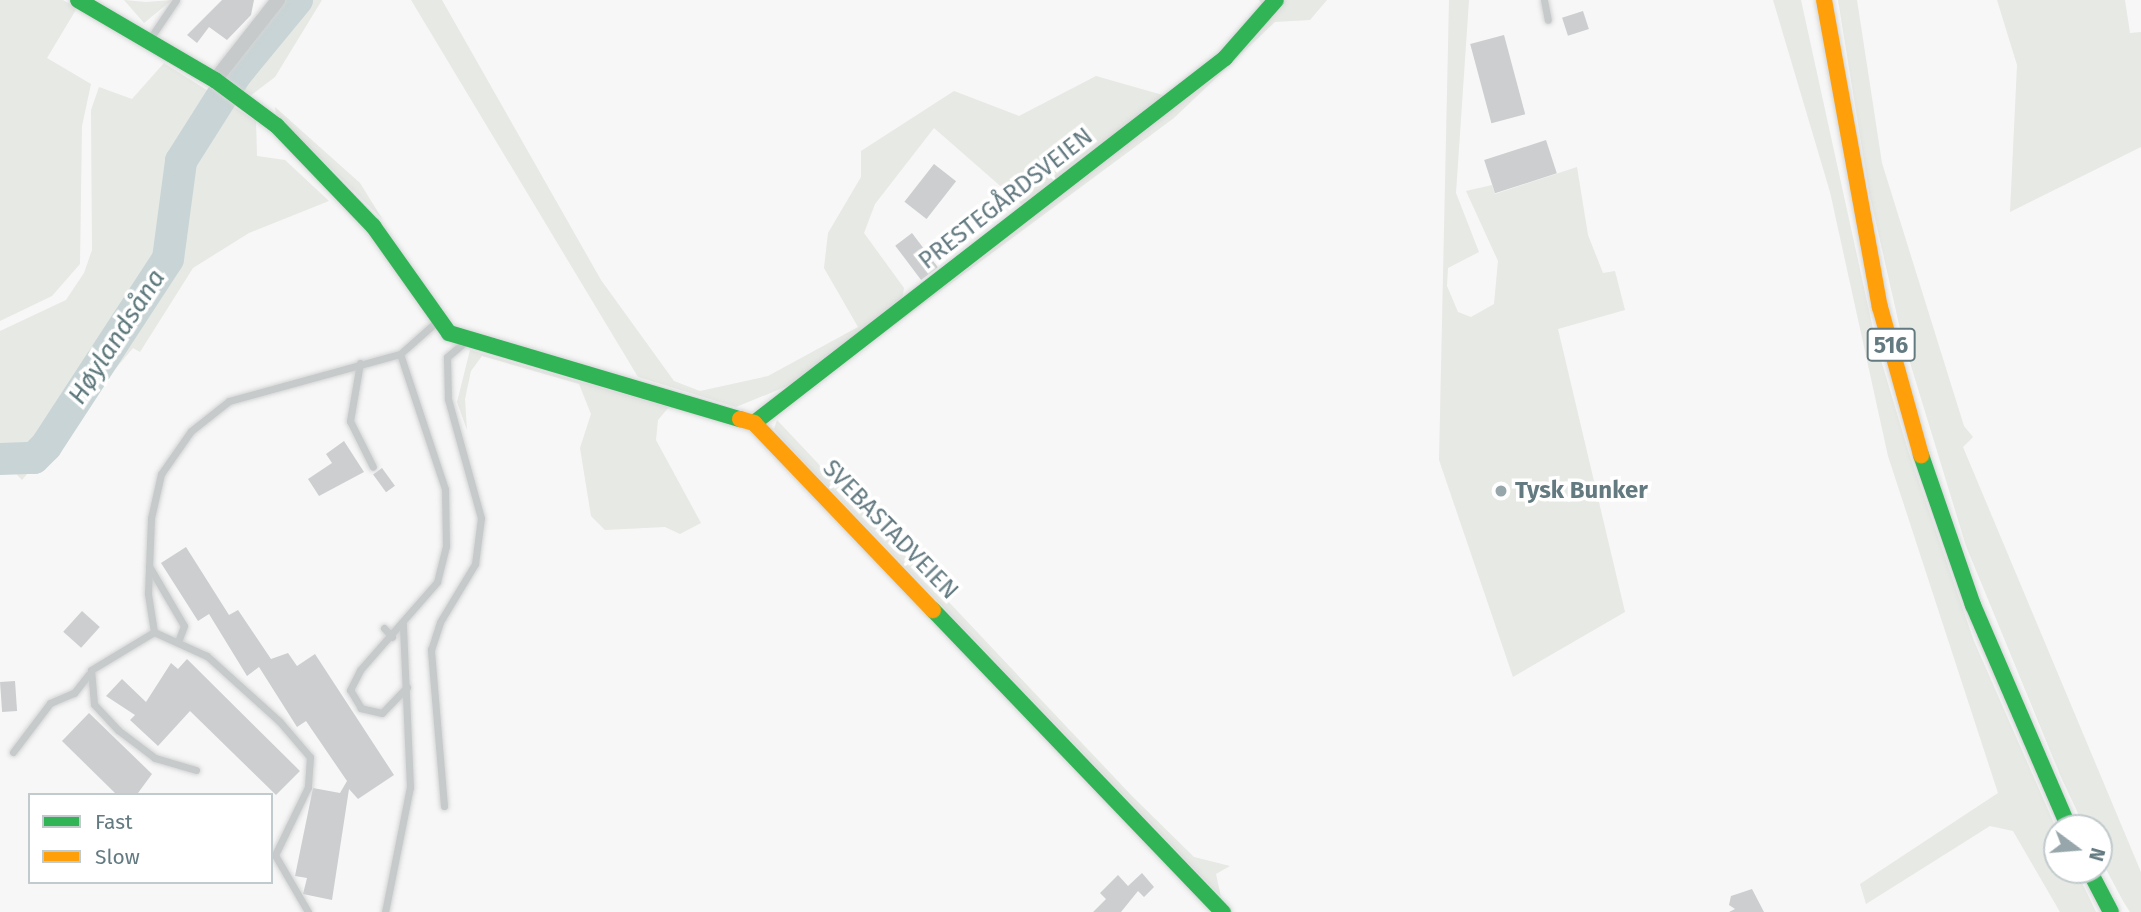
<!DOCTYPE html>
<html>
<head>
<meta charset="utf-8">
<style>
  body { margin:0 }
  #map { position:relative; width:2141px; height:912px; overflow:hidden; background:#f7f7f7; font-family:"Fira Sans",sans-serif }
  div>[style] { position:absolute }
  .green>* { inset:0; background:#e7e9e4 }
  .river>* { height:32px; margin:-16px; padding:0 16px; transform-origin:16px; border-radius:16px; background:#c8d4d5 }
  .building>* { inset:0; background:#cccecf; transform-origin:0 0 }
  .roads { filter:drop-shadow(0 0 2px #d3d4d5) drop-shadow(0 0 2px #d3d4d5) }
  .lane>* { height:7px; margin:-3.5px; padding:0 3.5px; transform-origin:3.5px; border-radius:3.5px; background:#c7cacb }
  .street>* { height:14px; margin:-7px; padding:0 7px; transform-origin:7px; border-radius:7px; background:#c7cacb }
  .fast>* { height:16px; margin:-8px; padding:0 8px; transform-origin:8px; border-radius:8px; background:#30b455 }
  .slow>* { height:16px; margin:-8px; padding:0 8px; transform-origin:8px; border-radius:8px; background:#ff9f0a }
  .dots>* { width:19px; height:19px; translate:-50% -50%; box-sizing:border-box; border:4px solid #fff; border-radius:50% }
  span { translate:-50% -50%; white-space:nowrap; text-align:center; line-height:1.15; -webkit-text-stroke:7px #fff; paint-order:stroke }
  .shield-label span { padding:2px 5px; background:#fff; border:2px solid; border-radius:5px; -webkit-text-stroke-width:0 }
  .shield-label { font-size:23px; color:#637a81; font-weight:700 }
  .street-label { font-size:24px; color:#637a81 }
  .poi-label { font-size:24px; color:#637a81; font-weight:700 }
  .left { translate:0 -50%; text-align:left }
  .water-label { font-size:26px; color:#5e797c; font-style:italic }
  .legend { position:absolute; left:28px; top:793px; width:245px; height:91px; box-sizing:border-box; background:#fff; border:2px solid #c1cacd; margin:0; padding:9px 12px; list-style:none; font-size:21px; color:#637a81 }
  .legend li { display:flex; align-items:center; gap:14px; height:35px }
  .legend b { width:35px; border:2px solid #c1cacd }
  .north { position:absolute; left:2043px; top:814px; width:70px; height:70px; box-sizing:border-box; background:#fff; border:2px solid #c1cacd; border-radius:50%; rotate:106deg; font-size:19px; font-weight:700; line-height:28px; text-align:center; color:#637a81 }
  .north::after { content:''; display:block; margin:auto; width:24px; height:32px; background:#97a6aa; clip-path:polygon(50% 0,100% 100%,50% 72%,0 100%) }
</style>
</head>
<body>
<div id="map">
  <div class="green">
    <i style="clip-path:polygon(0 0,63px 0,77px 8px,47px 58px,91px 84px,82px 126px,80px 264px,52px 296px,0 321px)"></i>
    <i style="clip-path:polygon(124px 0,146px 2px,172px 0,144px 23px)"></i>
    <i style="clip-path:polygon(288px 0,322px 0,275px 77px,250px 96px,232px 84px)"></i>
    <i style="clip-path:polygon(411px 0,442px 0,601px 280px,674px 381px,700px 391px,768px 376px,858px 327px,824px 268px,828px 233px,861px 177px,861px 151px,954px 91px,1019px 116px,1096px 76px,1166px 96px,1023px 206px,934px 128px,875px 204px,864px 233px,904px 288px,902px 300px,795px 383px,736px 407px,638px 377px)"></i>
    <i style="clip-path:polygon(1259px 0,1327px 0,1310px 20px,1275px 22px,1174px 118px,783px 408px,1270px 15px)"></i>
    <i style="clip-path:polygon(1449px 0,1469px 0,1456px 193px,1479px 252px,1448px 268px,1447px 286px,1458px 312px,1471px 317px,1494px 304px,1498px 261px,1466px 191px,1492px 185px,1495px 194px,1577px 167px,1588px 235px,1603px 273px,1615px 271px,1625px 310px,1558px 329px,1625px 612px,1513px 677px,1439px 460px)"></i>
    <i style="clip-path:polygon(1773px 0,1801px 0,1877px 347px,1909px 453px,1974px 641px,2057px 830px,2057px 870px,2076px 870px,2096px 912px,2060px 912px,2013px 831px,1990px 826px,1866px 904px,1860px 884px,1998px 793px,1888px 456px,1830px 192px)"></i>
    <i style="clip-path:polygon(1838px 0,1857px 0,1882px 163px,1964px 426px,1973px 437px,1963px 447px,2141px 872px,2141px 912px,2130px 912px,2123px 901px,2099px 856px,2099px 828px,2085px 828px,2061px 777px,1966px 546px,1901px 333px,1869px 192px)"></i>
    <i style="clip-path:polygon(1997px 0,2125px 0,2130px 33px,2141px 32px,2141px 147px,2010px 212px,2017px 65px)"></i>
    <i style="clip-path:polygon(164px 63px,256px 121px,257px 156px,285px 160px,329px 201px,249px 233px,193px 268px,140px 352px,133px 348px,22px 480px,0 457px,0 331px,66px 300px,84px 273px,92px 250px,91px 110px,99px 87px,132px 99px)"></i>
    <i style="clip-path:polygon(275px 107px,360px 183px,383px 220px,276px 114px)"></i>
    <i style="clip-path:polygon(470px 350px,669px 407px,658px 420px,656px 440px,701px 523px,680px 534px,665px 527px,605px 530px,591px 516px,580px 448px,591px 414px,579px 384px,482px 356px,471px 371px,465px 399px,467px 430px,457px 402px)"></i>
    <i style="clip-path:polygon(777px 420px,1132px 796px,1194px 857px,1230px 866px,1216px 874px,1221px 897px,785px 442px,774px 429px)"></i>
  </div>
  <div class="river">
    <i style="left:0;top:459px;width:34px;rotate:-2deg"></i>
    <i style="left:34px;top:458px;width:17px;rotate:-45deg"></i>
    <i style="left:46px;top:446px;width:223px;rotate:-56.9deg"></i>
    <i style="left:168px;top:259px;width:99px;rotate:-82.4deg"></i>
    <i style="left:181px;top:161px;width:103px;rotate:-57.7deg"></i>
    <i style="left:236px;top:74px;width:96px;rotate:-50.5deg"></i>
  </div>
  <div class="building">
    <i style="clip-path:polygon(222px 0,254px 0,251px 15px,227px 40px,209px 27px,197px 43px,187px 35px)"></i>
    <i style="left:1583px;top:11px;width:19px;height:22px;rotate:72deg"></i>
    <i style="left:1504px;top:35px;width:82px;height:35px;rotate:75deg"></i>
    <i style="left:1546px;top:140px;width:35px;height:65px;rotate:72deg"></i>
    <i style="left:934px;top:164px;width:28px;height:48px;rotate:38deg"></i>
    <i style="left:912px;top:233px;width:43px;height:21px;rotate:53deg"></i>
    <i style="clip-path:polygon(344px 441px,364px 472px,319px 496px,308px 479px,332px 463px,326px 454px)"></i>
    <i style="left:382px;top:468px;width:22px;height:11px;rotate:54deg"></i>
    <i style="clip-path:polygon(186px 547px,229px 615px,238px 610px,271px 659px,288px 653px,297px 666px,315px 654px,394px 775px,358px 799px,349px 789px,332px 900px,303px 894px,307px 878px,295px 876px,313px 788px,340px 793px,347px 781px,306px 721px,297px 727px,259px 667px,247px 676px,209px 614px,198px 621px,161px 563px)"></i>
    <i style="left:82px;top:611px;width:24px;height:28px;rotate:42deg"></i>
    <i style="clip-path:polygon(187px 659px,300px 771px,276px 795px,190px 711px,158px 746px,130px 720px,135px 715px,106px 696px,122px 679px,146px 702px,171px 663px,178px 669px)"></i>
    <i style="left:15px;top:681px;width:30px;height:15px;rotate:86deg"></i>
    <i style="clip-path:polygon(89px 713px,152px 774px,138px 793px,117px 795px,62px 741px)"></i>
    <i style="clip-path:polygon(1142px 873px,1154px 887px,1144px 897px,1138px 891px,1121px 912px,1093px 912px,1106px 899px,1100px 893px,1118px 875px,1128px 886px)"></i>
    <i style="clip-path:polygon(1752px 889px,1764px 912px,1729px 912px,1735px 909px,1729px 905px,1731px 896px)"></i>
  </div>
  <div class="roads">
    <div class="lane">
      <i style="left:1544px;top:0;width:20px;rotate:79deg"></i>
      <i style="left:149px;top:40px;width:48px;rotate:-56deg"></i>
      <i style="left:360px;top:363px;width:59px;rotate:99.8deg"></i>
      <i style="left:350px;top:421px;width:51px;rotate:63.4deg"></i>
      <i style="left:149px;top:566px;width:69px;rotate:59.7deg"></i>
      <i style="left:184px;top:626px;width:17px;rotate:111deg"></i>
      <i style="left:384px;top:628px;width:12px;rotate:48deg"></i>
      <i style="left:154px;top:632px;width:39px;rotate:-99deg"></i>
      <i style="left:148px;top:593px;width:75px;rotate:-87.7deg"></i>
      <i style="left:151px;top:518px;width:45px;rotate:-77.2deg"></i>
      <i style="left:161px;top:474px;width:52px;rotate:-55.1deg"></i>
      <i style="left:191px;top:431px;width:48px;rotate:-38.3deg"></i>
      <i style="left:229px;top:401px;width:177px;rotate:-15.4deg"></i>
      <i style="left:407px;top:687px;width:36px;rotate:134deg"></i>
      <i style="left:382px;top:713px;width:22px;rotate:-167deg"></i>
      <i style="left:361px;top:708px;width:21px;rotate:-121deg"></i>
      <i style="left:350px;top:690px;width:22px;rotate:-63deg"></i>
      <i style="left:360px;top:670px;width:117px;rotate:-48.8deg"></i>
      <i style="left:437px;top:582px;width:37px;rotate:-76deg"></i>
      <i style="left:446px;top:546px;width:57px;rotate:-91deg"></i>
      <i style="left:445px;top:489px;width:142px;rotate:-108.4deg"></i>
      <i style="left:400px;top:354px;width:47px;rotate:-41.5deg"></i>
      <i style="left:13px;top:752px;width:61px;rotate:-52.9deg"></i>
      <i style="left:50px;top:703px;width:26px;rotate:-23deg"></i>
      <i style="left:74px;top:693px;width:24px;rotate:-52deg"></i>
      <i style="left:196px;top:770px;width:43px;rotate:-163.7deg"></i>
      <i style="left:155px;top:758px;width:46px;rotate:-142.9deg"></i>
      <i style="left:118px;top:730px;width:35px;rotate:-133deg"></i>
      <i style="left:94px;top:704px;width:34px;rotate:-95deg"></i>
      <i style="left:91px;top:670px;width:74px;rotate:-31.1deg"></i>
      <i style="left:154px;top:632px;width:58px;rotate:24.4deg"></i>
      <i style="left:207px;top:656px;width:98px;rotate:42.1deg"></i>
      <i style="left:280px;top:722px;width:46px;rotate:49.4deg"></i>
      <i style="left:310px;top:757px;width:30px;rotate:94deg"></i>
      <i style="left:308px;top:787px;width:76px;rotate:115.9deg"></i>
      <i style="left:275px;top:855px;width:66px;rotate:59.9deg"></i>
      <i style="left:444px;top:806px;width:157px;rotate:-94.8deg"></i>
      <i style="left:431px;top:650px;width:29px;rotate:-72deg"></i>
      <i style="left:440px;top:622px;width:68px;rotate:-58.9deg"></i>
      <i style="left:475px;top:564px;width:46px;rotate:-82.6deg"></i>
      <i style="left:481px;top:518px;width:123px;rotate:-105.5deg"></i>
      <i style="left:448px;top:399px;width:42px;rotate:-91.4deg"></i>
      <i style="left:447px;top:357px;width:26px;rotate:-40deg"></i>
      <i style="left:385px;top:912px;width:127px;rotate:-78.7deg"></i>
      <i style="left:410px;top:787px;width:163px;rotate:-92.5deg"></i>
    </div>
    <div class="street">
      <i style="left:215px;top:80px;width:102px;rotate:-51.8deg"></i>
    </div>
    <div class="fast">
      <i style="left:78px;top:0;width:159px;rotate:30.3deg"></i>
      <i style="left:215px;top:80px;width:77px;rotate:36.6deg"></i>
      <i style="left:277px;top:126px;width:139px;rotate:46.2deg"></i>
      <i style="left:373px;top:226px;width:131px;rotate:54.6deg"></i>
      <i style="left:449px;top:333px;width:303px;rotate:16.5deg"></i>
      <i style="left:754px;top:423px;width:596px;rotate:-37.77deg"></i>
      <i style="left:1225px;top:58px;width:77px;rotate:-48.7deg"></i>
      <i style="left:1921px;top:455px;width:159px;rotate:70.9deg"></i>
      <i style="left:1973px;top:605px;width:243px;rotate:66.7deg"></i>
      <i style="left:933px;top:610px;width:419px;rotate:46.2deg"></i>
      <i style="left:2089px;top:870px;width:47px;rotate:62.4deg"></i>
    </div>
    <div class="slow">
      <i style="left:1824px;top:0;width:312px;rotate:79.7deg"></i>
      <i style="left:1880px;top:307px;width:154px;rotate:74.5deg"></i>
      <i style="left:740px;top:419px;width:15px;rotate:16deg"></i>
      <i style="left:754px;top:423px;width:259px;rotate:46.3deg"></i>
    </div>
  </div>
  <div class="dots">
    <i style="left:1501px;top:491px;background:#97a6aa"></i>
  </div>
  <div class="shield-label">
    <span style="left:1891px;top:345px">516</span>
  </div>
  <div class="street-label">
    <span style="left:1006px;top:199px;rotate:-38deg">PRESTEGÅRDSVEIEN</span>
    <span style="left:890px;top:530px;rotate:46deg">SVEBASTADVEIEN</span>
  </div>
  <div class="poi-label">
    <span class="left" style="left:1515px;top:491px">Tysk Bunker</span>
  </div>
  <div class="water-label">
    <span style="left:117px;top:337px;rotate:-57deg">Høylandsåna</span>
  </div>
  <ul class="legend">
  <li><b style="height:9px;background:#30b455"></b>Fast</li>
  <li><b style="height:9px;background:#ff9f0a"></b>Slow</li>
  </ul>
  <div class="north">N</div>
</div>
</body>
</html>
